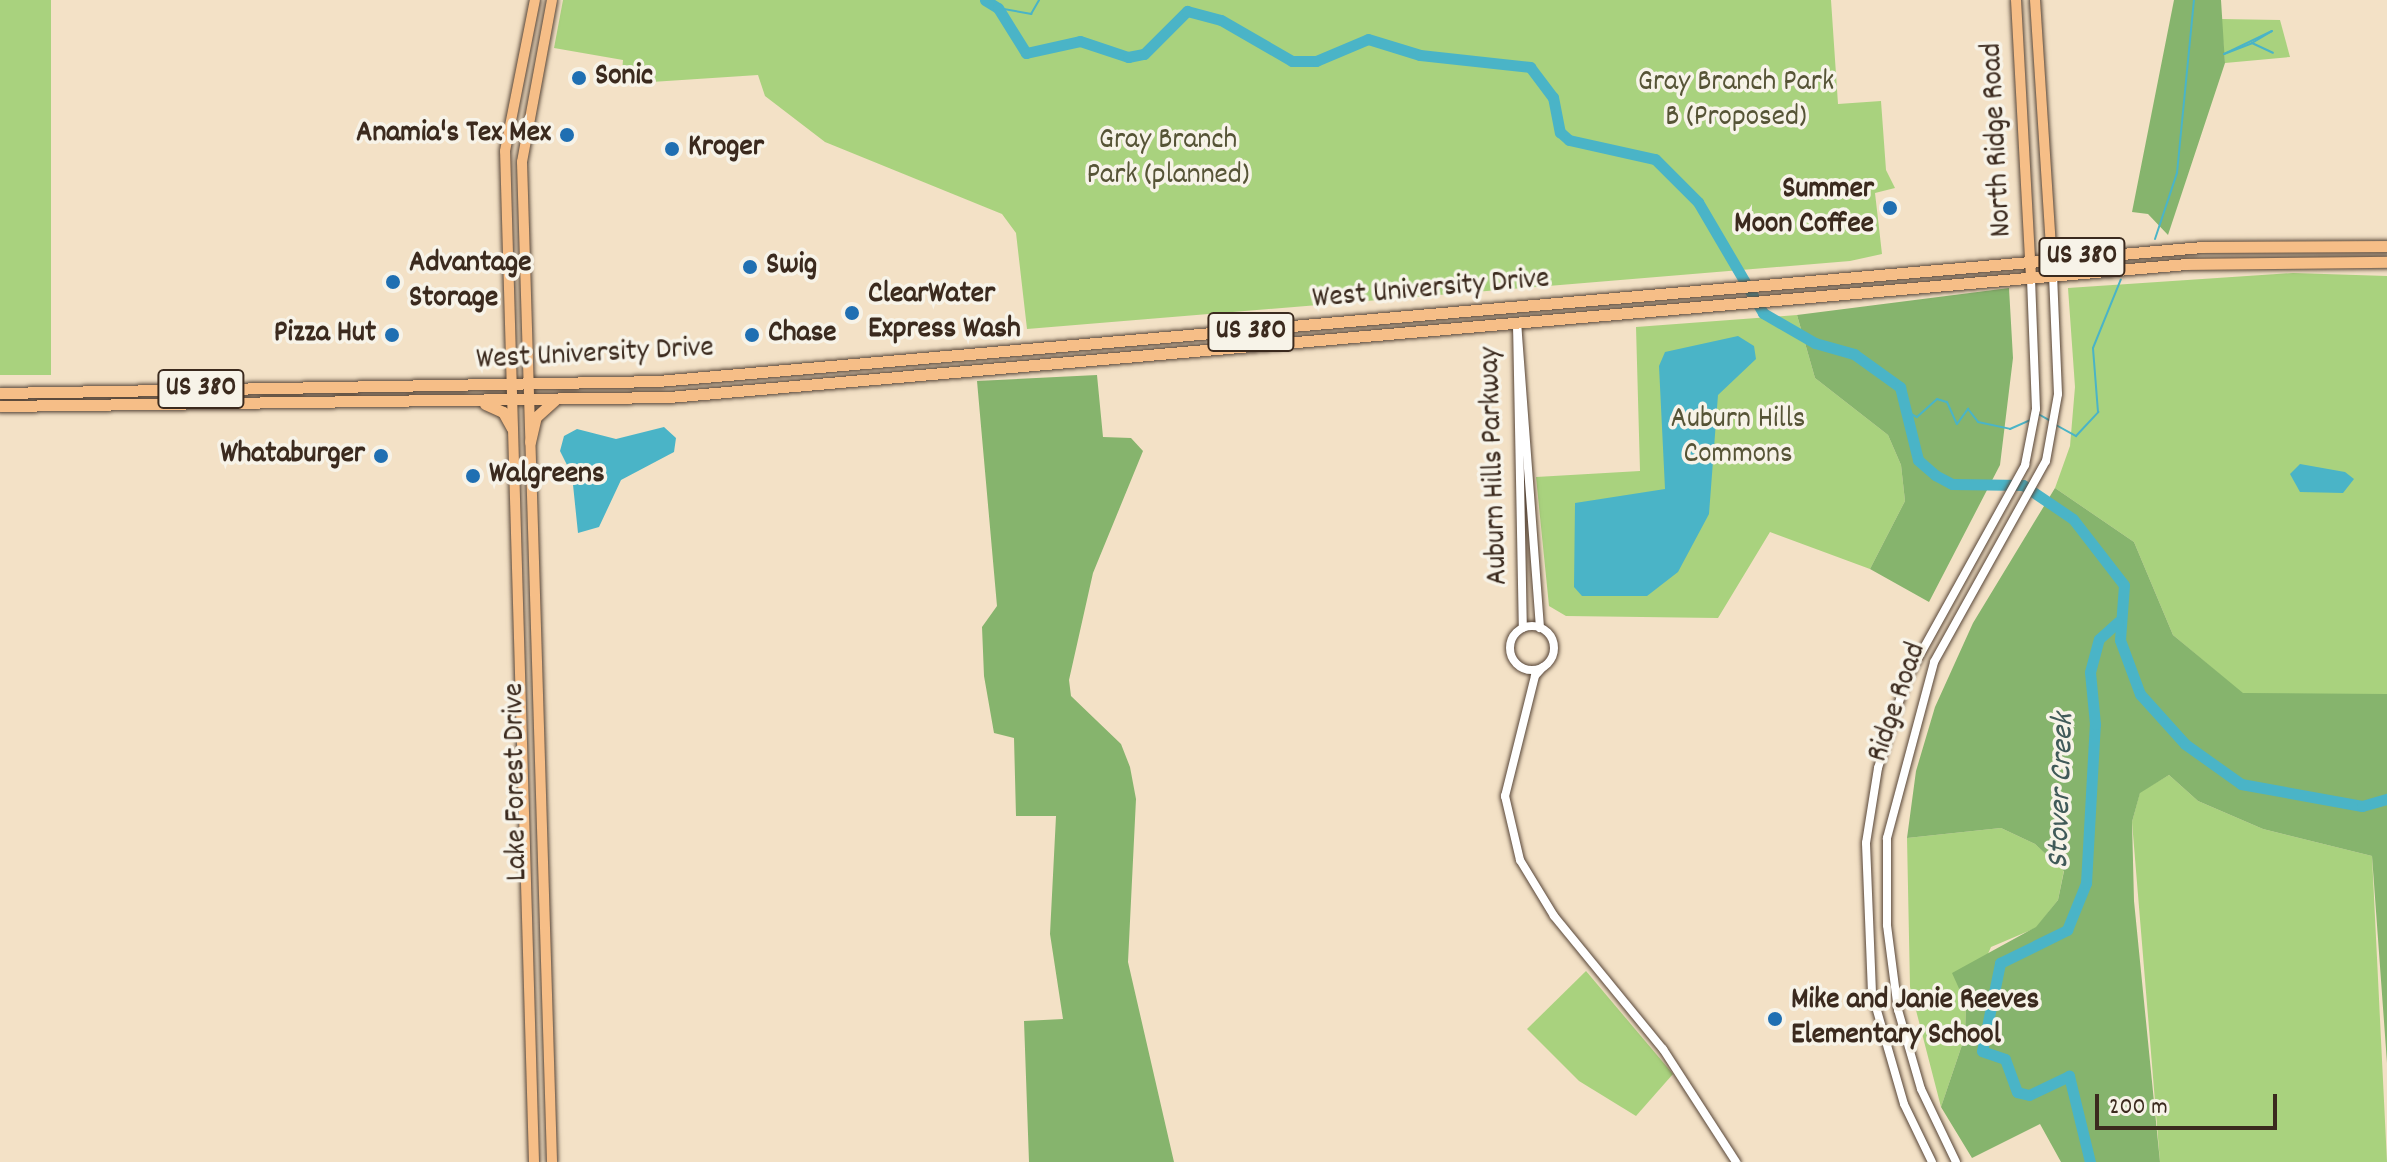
<!DOCTYPE html>
<html>
<head>
<meta charset="utf-8">
<style>
  body { margin:0 }
  #map { position:relative; width:2387px; height:1162px; overflow:hidden; background:#f3e1c6; font-family:Dekko,sans-serif }
  div>[style] { position:absolute }
  .green>* { inset:0; background:#a9d27e; transform-origin:0 0 }
  .forest>* { inset:0; background:#86b46d }
  .water>* { inset:0; background:#4ab4c7 }
  .stream>* { height:2px; margin:-1px; padding:0 1px; transform-origin:1px; border-radius:1px; background:#4ab4c7 }
  .river>* { height:11px; margin:-5.5px; padding:0 5.5px; transform-origin:5.5px; border-radius:5.5px; background:#4ab4c7 }
  .roads { filter:drop-shadow(0 0 2px #574537) drop-shadow(0 0 2px #574537) }
  .minor>* { height:8px; margin:-4px; padding:0 4px; transform-origin:4px; border-radius:4px; background:#fff }
  .minor>.ring { margin:-4px; padding:0; box-sizing:content-box; background:none; border:8px solid #fff; border-radius:50% }
  .major>* { height:10px; margin:-5px; padding:0 5px; transform-origin:5px; border-radius:5px; background:#f6be87 }
  .highway>* { height:11px; margin:-5.5px; padding:0 5.5px; transform-origin:5.5px; border-radius:5.5px; background:#f6be87 }
  .dots>* { width:22px; height:22px; translate:-50% -50%; box-sizing:border-box; border:4px solid #f7f3e8; border-radius:50% }
  span { translate:-50% -50%; white-space:nowrap; text-align:center; line-height:1.15; -webkit-text-stroke:7px #f7f3e8; paint-order:stroke }
  .shield-label span { padding:2px 6px; background:#f7f3e8; border:2px solid; border-radius:6px; -webkit-text-stroke-width:0 }
  .shield-label { font-size:28px; color:#3b2a1e; font-weight:700 }
  .poi-label { font-size:30px; color:#3b2a1e; font-weight:700 }
  .left { translate:0 -50%; text-align:left }
  .right { translate:-100% -50%; text-align:right }
  .park-label { font-size:30px; color:#565436 }
  .street-label { font-size:30px; color:#3b2a1e }
  .water-label { font-size:32px; color:#405a59; font-style:italic }
  .scale { position:absolute; left:2095px; top:1094px; width:182px; height:36px; box-sizing:border-box; border:4px solid #3b2a1e; border-top:0; padding-left:10px; font-size:24px; line-height:28px; white-space:nowrap; color:#3b2a1e; -webkit-text-stroke:6px #f7f3e8; paint-order:stroke }
</style>
</head>
<body>
<div id="map">
  <div class="green">
    <i style="left:0;top:0;width:51px;height:375px"></i>
    <i style="clip-path:polygon(563px 0,1831px 0,1838px 104px,1881px 101px,1886px 170px,1895px 188px,1875px 193px,1882px 254px,1850px 261px,1027px 329px,1016px 233px,1002px 214px,825px 142px,765px 96px,758px 75px,621px 84px,623px 60px,554px 48px)"></i>
    <i style="clip-path:polygon(2221px 19px,2280px 20px,2290px 57px,2225px 63px)"></i>
    <i style="clip-path:polygon(2293px 273px,2387px 276px,2387px 694px,2243px 694px,2173px 635px,2134px 542px,2055px 488px,2070px 446px,2075px 387px,2068px 288px)"></i>
    <i style="clip-path:polygon(1797px 315px,1815px 378px,1888px 435px,1901px 465px,1905px 501px,1870px 569px,1770px 532px,1718px 618px,1566px 616px,1549px 606px,1536px 477px,1640px 471px,1636px 327px)"></i>
    <i style="clip-path:polygon(2169px 775px,2198px 801px,2263px 829px,2372px 856px,2387px 1162px,2160px 1162px,2132px 822px,2140px 792px)"></i>
    <i style="clip-path:polygon(2001px 828px,2035px 844px,2064px 870px,2058px 900px,2036px 928px,1991px 947px,1966px 1004px,1965px 1036px,1941px 1107px,1910px 987px,1907px 838px)"></i>
    <i style="clip-path:polygon(1586px 971px,1673px 1074px,1636px 1116px,1579px 1081px,1527px 1029px)"></i>
  </div>
  <div class="forest">
    <i style="clip-path:polygon(2174px 0,2221px 0,2225px 63px,2168px 235px,2148px 214px,2132px 212px)"></i>
    <i style="clip-path:polygon(2009px 288px,2013px 358px,2000px 465px,1929px 602px,1870px 569px,1905px 501px,1901px 465px,1888px 435px,1815px 378px,1797px 315px)"></i>
    <i style="clip-path:polygon(1097px 375px,1103px 437px,1131px 438px,1143px 451px,1093px 573px,1069px 680px,1071px 696px,1121px 744px,1130px 767px,1136px 799px,1128px 962px,1174px 1162px,1029px 1162px,1024px 1021px,1063px 1019px,1050px 934px,1056px 816px,1016px 816px,1014px 738px,994px 733px,984px 676px,982px 627px,997px 606px,977px 381px)"></i>
    <i style="clip-path:polygon(2055px 488px,2134px 542px,2173px 635px,2243px 693px,2387px 694px,2387px 1063px,2372px 856px,2263px 829px,2198px 801px,2169px 775px,2140px 793px,2132px 822px,2134px 901px,2160px 1162px,2061px 1162px,2040px 1124px,1972px 1158px,1941px 1107px,1965px 1036px,1966px 1004px,1952px 973px,2036px 927px,2058px 900px,2064px 871px,2035px 844px,2001px 828px,1907px 838px,1916px 771px,1935px 707px,1973px 623px)"></i>
  </div>
  <div class="water">
    <i style="clip-path:polygon(1738px 336px,1754px 346px,1756px 359px,1718px 395px,1709px 514px,1678px 572px,1647px 596px,1582px 596px,1574px 587px,1575px 503px,1665px 489px,1659px 366px,1665px 352px)"></i>
    <i style="clip-path:polygon(664px 427px,676px 438px,674px 452px,621px 480px,599px 527px,578px 533px,572px 475px,560px 451px,564px 436px,577px 429px,616px 439px)"></i>
    <i style="clip-path:polygon(2300px 464px,2345px 472px,2354px 479px,2343px 493px,2300px 492px,2290px 474px)"></i>
  </div>
  <div class="stream">
    <i style="left:998px;top:8px;width:34px;rotate:10deg"></i>
    <i style="left:1031px;top:14px;width:16px;rotate:-60deg"></i>
    <i style="left:2252px;top:43px;width:23px;rotate:-31deg"></i>
    <i style="left:2272px;top:31px;width:53px;rotate:154.4deg"></i>
    <i style="left:2224px;top:54px;width:30px;rotate:-21deg"></i>
    <i style="left:2252px;top:43px;width:23px;rotate:25deg"></i>
    <i style="left:2155px;top:239px;width:70px;rotate:-71.6deg"></i>
    <i style="left:2177px;top:173px;width:174px;rotate:-84.4deg"></i>
    <i style="left:1909px;top:413px;width:9px;rotate:27deg"></i>
    <i style="left:1917px;top:417px;width:27px;rotate:-42deg"></i>
    <i style="left:1937px;top:399px;width:10px;rotate:17deg"></i>
    <i style="left:1947px;top:402px;width:24px;rotate:66deg"></i>
    <i style="left:1957px;top:424px;width:19px;rotate:-54deg"></i>
    <i style="left:1968px;top:409px;width:16px;rotate:52deg"></i>
    <i style="left:1978px;top:422px;width:33px;rotate:12deg"></i>
    <i style="left:2010px;top:429px;width:22px;rotate:-24deg"></i>
    <i style="left:2040px;top:415px;width:13px;rotate:29deg"></i>
    <i style="left:2056px;top:425px;width:23px;rotate:29deg"></i>
    <i style="left:2076px;top:436px;width:33px;rotate:-47deg"></i>
    <i style="left:2098px;top:412px;width:64px;rotate:-94.5deg"></i>
    <i style="left:2093px;top:348px;width:74px;rotate:-67.9deg"></i>
  </div>
  <div class="river">
    <i style="left:985px;top:0;width:15px;rotate:32deg"></i>
    <i style="left:998px;top:8px;width:53px;rotate:58.1deg"></i>
    <i style="left:1026px;top:53px;width:55px;rotate:-12.5deg"></i>
    <i style="left:1080px;top:41px;width:51px;rotate:18.4deg"></i>
    <i style="left:1128px;top:57px;width:16px;rotate:-11deg"></i>
    <i style="left:1144px;top:54px;width:61px;rotate:-45deg"></i>
    <i style="left:1187px;top:11px;width:35px;rotate:15deg"></i>
    <i style="left:1221px;top:20px;width:82px;rotate:30deg"></i>
    <i style="left:1292px;top:61px;width:24px"></i>
    <i style="left:1316px;top:61px;width:56px;rotate:-22.9deg"></i>
    <i style="left:1368px;top:39px;width:54px;rotate:17.1deg"></i>
    <i style="left:1420px;top:55px;width:111px;rotate:6.2deg"></i>
    <i style="left:1530px;top:67px;width:38px;rotate:53deg"></i>
    <i style="left:1553px;top:97px;width:36px;rotate:79deg"></i>
    <i style="left:1560px;top:132px;width:12px;rotate:42deg"></i>
    <i style="left:1569px;top:140px;width:88px;rotate:12.5deg"></i>
    <i style="left:1655px;top:159px;width:61px;rotate:45deg"></i>
    <i style="left:1698px;top:202px;width:129px;rotate:59.6deg"></i>
    <i style="left:1763px;top:313px;width:60px;rotate:30deg"></i>
    <i style="left:1815px;top:343px;width:41px;rotate:15.8deg"></i>
    <i style="left:1854px;top:354px;width:57px;rotate:35.7deg"></i>
    <i style="left:1900px;top:387px;width:75px;rotate:76.1deg"></i>
    <i style="left:1918px;top:460px;width:23px;rotate:41deg"></i>
    <i style="left:1935px;top:475px;width:19px;rotate:28deg"></i>
    <i style="left:1952px;top:484px;width:71px;rotate:0.8deg"></i>
    <i style="left:2023px;top:485px;width:60px;rotate:34.2deg"></i>
    <i style="left:2073px;top:519px;width:83px;rotate:52.3deg"></i>
    <i style="left:2124px;top:585px;width:55px;rotate:94.2deg"></i>
    <i style="left:2120px;top:640px;width:58px;rotate:69.7deg"></i>
    <i style="left:2140px;top:694px;width:67px;rotate:48deg"></i>
    <i style="left:2185px;top:744px;width:69px;rotate:35.5deg"></i>
    <i style="left:2241px;top:784px;width:123px;rotate:10.3deg"></i>
    <i style="left:2362px;top:806px;width:26px;rotate:-16deg"></i>
    <i style="left:2090px;top:1162px;width:89px;rotate:-103.7deg"></i>
    <i style="left:2069px;top:1076px;width:44px;rotate:154.6deg"></i>
    <i style="left:2029px;top:1095px;width:12px;rotate:-166deg"></i>
    <i style="left:2017px;top:1092px;width:35px;rotate:-110deg"></i>
    <i style="left:2005px;top:1059px;width:24px;rotate:-161deg"></i>
    <i style="left:1982px;top:1051px;width:90px;rotate:-78.4deg"></i>
    <i style="left:2000px;top:963px;width:75px;rotate:-26.2deg"></i>
    <i style="left:2067px;top:930px;width:51px;rotate:-68deg"></i>
    <i style="left:2086px;top:883px;width:159px;rotate:-86.8deg"></i>
    <i style="left:2095px;top:724px;width:52px;rotate:-95.5deg"></i>
    <i style="left:2090px;top:672px;width:34px;rotate:-75deg"></i>
    <i style="left:2099px;top:639px;width:25px;rotate:-42deg"></i>
  </div>
  <div class="roads">
    <div class="minor">
      <i style="left:1517px;top:322px;width:307px;rotate:85.7deg"></i>
      <i style="left:1517px;top:323px;width:305px;rotate:88.9deg"></i>
      <i class="ring" style="left:1510px;top:626px;width:36px;height:36px"></i>
      <i style="left:1543px;top:667px;width:12px;rotate:132deg"></i>
      <i style="left:1535px;top:676px;width:124px;rotate:104deg"></i>
      <i style="left:1505px;top:796px;width:66px;rotate:76.8deg"></i>
      <i style="left:1520px;top:860px;width:66px;rotate:58.7deg"></i>
      <i style="left:1554px;top:916px;width:172px;rotate:50.7deg"></i>
      <i style="left:1663px;top:1049px;width:135px;rotate:57.1deg"></i>
      <i style="left:1932px;top:1162px;width:64px;rotate:-115.8deg"></i>
      <i style="left:1904px;top:1104px;width:116px;rotate:-106.1deg"></i>
      <i style="left:1872px;top:993px;width:150px;rotate:-92.3deg"></i>
      <i style="left:1866px;top:843px;width:76px;rotate:-80.9deg"></i>
      <i style="left:1878px;top:768px;width:92px;rotate:-72.3deg"></i>
      <i style="left:1906px;top:680px;width:246px;rotate:-61deg"></i>
      <i style="left:2025px;top:465px;width:57px;rotate:-78.9deg"></i>
      <i style="left:2036px;top:409px;width:132px;rotate:-92.2deg"></i>
      <i style="left:1956px;top:1162px;width:81px;rotate:-115.6deg"></i>
      <i style="left:1921px;top:1089px;width:82px;rotate:-106.2deg"></i>
      <i style="left:1898px;top:1010px;width:86px;rotate:-97.4deg"></i>
      <i style="left:1887px;top:925px;width:87px;rotate:-90deg"></i>
      <i style="left:1887px;top:838px;width:182px;rotate:-75deg"></i>
      <i style="left:1934px;top:662px;width:230px;rotate:-60.9deg"></i>
      <i style="left:2046px;top:461px;width:68px;rotate:-79.8deg"></i>
      <i style="left:2058px;top:394px;width:119px;rotate:-92.4deg"></i>
    </div>
    <div class="major">
      <i style="left:552px;top:0;width:165px;rotate:100.5deg"></i>
      <i style="left:522px;top:162px;width:1000px;rotate:88.28deg"></i>
      <i style="left:2016px;top:0;width:277px;rotate:86.9deg"></i>
      <i style="left:2035px;top:0;width:276px;rotate:86.3deg"></i>
      <i style="left:534px;top:1162px;width:1011px;rotate:-91.64deg"></i>
      <i style="left:505px;top:151px;width:154px;rotate:-78.8deg"></i>
    </div>
    <div class="highway">
      <i style="left:0;top:393px;width:658px;rotate:-1.04deg"></i>
      <i style="left:658px;top:381px;width:1550px;rotate:-4.96deg"></i>
      <i style="left:2202px;top:247px;width:185px;rotate:-0.3deg"></i>
      <i style="left:485px;top:404px;width:20px;rotate:24deg"></i>
      <i style="left:503px;top:412px;width:18px;rotate:61deg"></i>
      <i style="left:0;top:406px;width:669px;rotate:-0.77deg"></i>
      <i style="left:669px;top:397px;width:1523px;rotate:-5.01deg"></i>
      <i style="left:2186px;top:264px;width:201px;rotate:-0.6deg"></i>
      <i style="left:530px;top:442px;width:26px;rotate:-77deg"></i>
      <i style="left:536px;top:417px;width:25px;rotate:-42deg"></i>
    </div>
  </div>
  <div class="dots">
    <i style="left:579px;top:78px;background:#1f6fb2"></i>
    <i style="left:567px;top:135px;background:#1f6fb2"></i>
    <i style="left:672px;top:149px;background:#1f6fb2"></i>
    <i style="left:1890px;top:208px;background:#1f6fb2"></i>
    <i style="left:750px;top:267px;background:#1f6fb2"></i>
    <i style="left:393px;top:282px;background:#1f6fb2"></i>
    <i style="left:852px;top:313px;background:#1f6fb2"></i>
    <i style="left:392px;top:335px;background:#1f6fb2"></i>
    <i style="left:752px;top:335px;background:#1f6fb2"></i>
    <i style="left:381px;top:456px;background:#1f6fb2"></i>
    <i style="left:473px;top:476px;background:#1f6fb2"></i>
    <i style="left:1775px;top:1019px;background:#1f6fb2"></i>
  </div>
  <div class="shield-label">
    <span style="left:2082px;top:257px">US 380</span>
    <span style="left:1251px;top:332px">US 380</span>
    <span style="left:201px;top:389px">US 380</span>
  </div>
  <div class="poi-label">
    <span class="left" style="left:595px;top:78px">Sonic</span>
    <span class="right" style="left:551px;top:135px">Anamia's Tex Mex</span>
    <span class="left" style="left:688px;top:149px">Kroger</span>
    <span class="right" style="left:1874px;top:208px">Summer<br>Moon Coffee</span>
    <span class="left" style="left:409px;top:282px">Advantage<br>Storage</span>
    <span class="left" style="left:766px;top:267px">Swig</span>
    <span class="left" style="left:868px;top:313px">ClearWater<br>Express Wash</span>
    <span class="right" style="left:376px;top:335px">Pizza Hut</span>
    <span class="left" style="left:768px;top:335px">Chase</span>
    <span class="right" style="left:365px;top:456px">Whataburger</span>
    <span class="left" style="left:489px;top:476px">Walgreens</span>
    <span class="left" style="left:1791px;top:1019px">Mike and Janie Reeves<br>Elementary School</span>
  </div>
  <div class="park-label">
    <span style="left:1736px;top:101px">Gray Branch Park<br>B (Proposed)</span>
    <span style="left:1168px;top:159px">Gray Branch<br>Park (planned)</span>
    <span style="left:1738px;top:438px">Auburn Hills<br>Commons</span>
  </div>
  <div class="street-label">
    <span style="left:1999px;top:140px;rotate:-93deg">North Ridge Road</span>
    <span style="left:1431px;top:291px;rotate:-5deg">West University Drive</span>
    <span style="left:595px;top:356px;rotate:-3deg">West University Drive</span>
    <span style="left:1496px;top:466px;rotate:-92deg">Auburn Hills Parkway</span>
    <span style="left:1899px;top:703px;rotate:-71deg">Ridge Road</span>
    <span style="left:518px;top:782px;rotate:-91deg">Lake Forest Drive</span>
  </div>
  <div class="water-label">
    <span style="left:2063px;top:791px;rotate:-88deg">Stover Creek</span>
  </div>
  <div class="scale">200 m</div>
</div>
</body>
</html>
